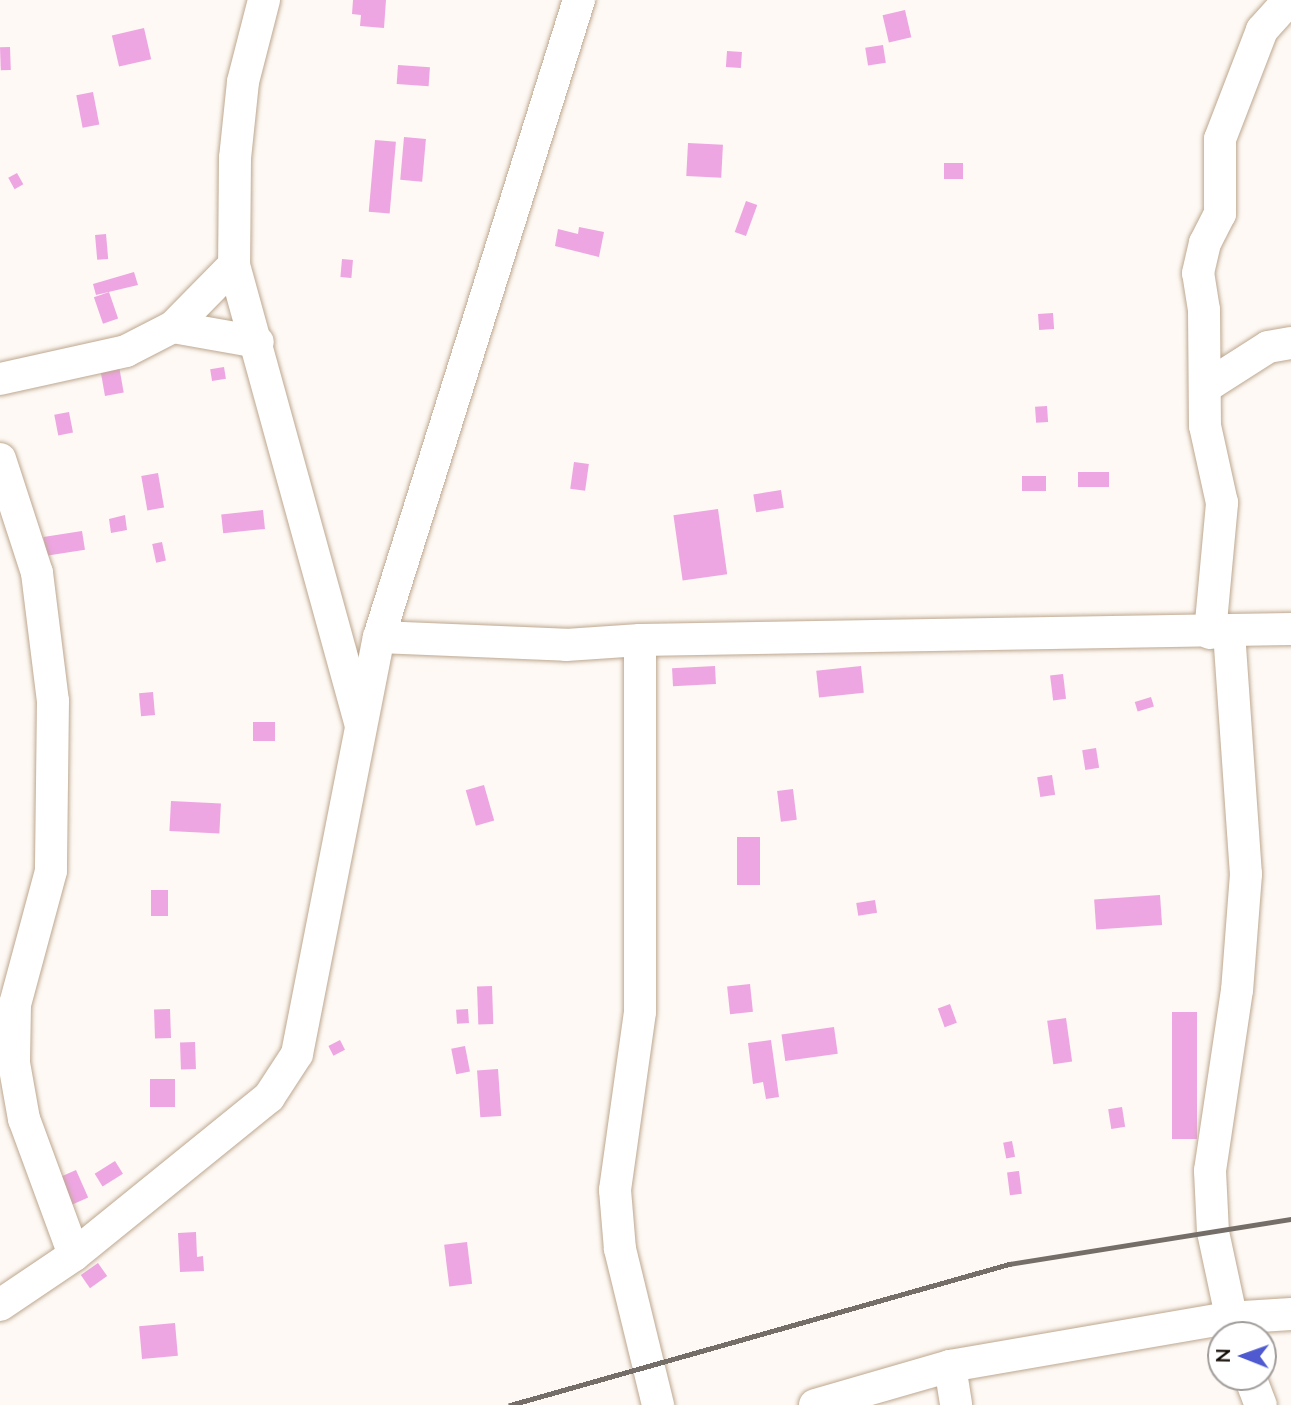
<!DOCTYPE html>
<html>
<head>
<meta charset="utf-8">
<style>
  body { margin:0 }
  #map { position:relative; width:1291px; height:1405px; overflow:hidden; background:#fef9f4; font-family:Lato,sans-serif }
  div>[style] { position:absolute }
  .building>* { inset:0; background:#eda6e1; transform-origin:0 0 }
  .roads { filter:drop-shadow(0 0 2px #bda78f) drop-shadow(0 0 2px #bda78f) }
  .street>* { height:32px; margin:-16px; padding:0 16px; transform-origin:16px; border-radius:16px; background:#fff }
  .rail>* { height:5px; margin:-2.5px; padding:0 2.5px; transform-origin:2.5px; border-radius:2.5px; background:#756e68 }
  span { translate:-50% -50%; white-space:nowrap; text-align:center; line-height:1.15; -webkit-text-stroke:5px #fff; paint-order:stroke }
  .north { position:absolute; left:1207px; top:1321px; width:70px; height:70px; box-sizing:border-box; background:#fff; border:2px solid #a19d9b; border-radius:50%; rotate:271deg; font-size:19px; font-weight:700; line-height:28px; text-align:center; color:#130b04 }
  .north::after { content:''; display:block; margin:auto; width:24px; height:32px; background:#4f5ad0; clip-path:polygon(50% 0,100% 100%,50% 72%,0 100%) }
</style>
</head>
<body>
<div id="map">
  <div class="building">
    <i style="clip-path:polygon(353px 0,386px 0,384px 28px,360px 26px,361px 15px,352px 14px)"></i>
    <i style="left:905px;top:10px;width:28px;height:23px;rotate:77deg"></i>
    <i style="left:144px;top:28px;width:32px;height:33px;rotate:77deg"></i>
    <i style="left:883px;top:45px;width:18px;height:18px;rotate:81deg"></i>
    <i style="left:10px;top:47px;width:23px;height:10px;rotate:88deg"></i>
    <i style="left:727px;top:51px;width:15px;height:16px;rotate:4deg"></i>
    <i style="left:398px;top:65px;width:32px;height:19px;rotate:4deg"></i>
    <i style="left:93px;top:92px;width:33px;height:17px;rotate:79deg"></i>
    <i style="left:404px;top:137px;width:22px;height:43px;rotate:5deg"></i>
    <i style="left:375px;top:140px;width:21px;height:72px;rotate:5deg"></i>
    <i style="left:688px;top:143px;width:35px;height:33px;rotate:3deg"></i>
    <i style="left:944px;top:163px;width:19px;height:16px"></i>
    <i style="left:17px;top:173px;width:13px;height:10px;rotate:61deg"></i>
    <i style="left:746px;top:201px;width:12px;height:33px;rotate:20deg"></i>
    <i style="clip-path:polygon(579px 227px,604px 232px,599px 257px,555px 246px,558px 229px,578px 234px)"></i>
    <i style="left:106px;top:234px;width:25px;height:11px;rotate:85deg"></i>
    <i style="left:342px;top:259px;width:11px;height:18px;rotate:5deg"></i>
    <i style="clip-path:polygon(134px 272px,138px 285px,96px 295px,93px 284px)"></i>
    <i style="left:109px;top:292px;width:28px;height:16px;rotate:71deg"></i>
    <i style="left:1053px;top:313px;width:16px;height:15px;rotate:86deg"></i>
    <i style="left:119px;top:366px;width:27px;height:19px;rotate:80deg"></i>
    <i style="left:224px;top:367px;width:12px;height:14px;rotate:81deg"></i>
    <i style="left:1047px;top:406px;width:16px;height:12px;rotate:86deg"></i>
    <i style="left:69px;top:412px;width:21px;height:15px;rotate:79deg"></i>
    <i style="left:574px;top:462px;width:15px;height:27px;rotate:8deg"></i>
    <i style="left:1109px;top:472px;width:15px;height:31px;rotate:90deg"></i>
    <i style="left:158px;top:473px;width:35px;height:17px;rotate:80deg"></i>
    <i style="left:1046px;top:476px;width:15px;height:24px;rotate:90deg"></i>
    <i style="left:781px;top:490px;width:18px;height:28px;rotate:81deg"></i>
    <i style="left:718px;top:509px;width:66px;height:45px;rotate:82deg"></i>
    <i style="left:263px;top:510px;width:19px;height:42px;rotate:84deg"></i>
    <i style="clip-path:polygon(125px 515px,127px 530px,111px 533px,109px 519px)"></i>
    <i style="left:82px;top:531px;width:19px;height:39px;rotate:81deg"></i>
    <i style="left:162px;top:542px;width:19px;height:10px;rotate:78deg"></i>
    <i style="left:715px;top:666px;width:18px;height:43px;rotate:87deg"></i>
    <i style="left:861px;top:666px;width:27px;height:45px;rotate:84deg"></i>
    <i style="left:1063px;top:674px;width:25px;height:13px;rotate:83deg"></i>
    <i style="left:153px;top:692px;width:23px;height:14px;rotate:85deg"></i>
    <i style="left:1151px;top:697px;width:10px;height:17px;rotate:73deg"></i>
    <i style="left:253px;top:722px;width:22px;height:19px"></i>
    <i style="left:1096px;top:748px;width:20px;height:14px;rotate:81deg"></i>
    <i style="left:1052px;top:775px;width:20px;height:15px;rotate:81deg"></i>
    <i style="left:484px;top:785px;width:37px;height:19px;rotate:74deg"></i>
    <i style="left:793px;top:789px;width:31px;height:16px;rotate:83deg"></i>
    <i style="left:171px;top:801px;width:50px;height:30px;rotate:3deg"></i>
    <i style="left:737px;top:837px;width:23px;height:48px"></i>
    <i style="left:151px;top:890px;width:17px;height:26px"></i>
    <i style="left:1160px;top:895px;width:30px;height:66px;rotate:86deg"></i>
    <i style="left:875px;top:900px;width:13px;height:19px;rotate:81deg"></i>
    <i style="left:750px;top:984px;width:28px;height:23px;rotate:84deg"></i>
    <i style="left:492px;top:986px;width:38px;height:15px;rotate:88deg"></i>
    <i style="left:950px;top:1004px;width:20px;height:13px;rotate:70deg"></i>
    <i style="left:170px;top:1009px;width:29px;height:16px;rotate:88deg"></i>
    <i style="left:468px;top:1009px;width:14px;height:12px;rotate:86deg"></i>
    <i style="left:1172px;top:1012px;width:25px;height:127px"></i>
    <i style="left:1066px;top:1018px;width:44px;height:19px;rotate:82deg"></i>
    <i style="left:834px;top:1027px;width:27px;height:53px;rotate:82deg"></i>
    <i style="left:340px;top:1040px;width:11px;height:13px;rotate:63deg"></i>
    <i style="clip-path:polygon(771px 1040px,779px 1097px,766px 1099px,763px 1082px,753px 1084px,748px 1043px)"></i>
    <i style="left:195px;top:1042px;width:27px;height:15px;rotate:88deg"></i>
    <i style="left:465px;top:1046px;width:26px;height:14px;rotate:79deg"></i>
    <i style="left:498px;top:1069px;width:47px;height:21px;rotate:86deg"></i>
    <i style="left:150px;top:1079px;width:25px;height:28px"></i>
    <i style="left:1122px;top:1107px;width:20px;height:14px;rotate:81deg"></i>
    <i style="left:1012px;top:1141px;width:16px;height:9px;rotate:79deg"></i>
    <i style="left:115px;top:1161px;width:15px;height:24px;rotate:58deg"></i>
    <i style="left:76px;top:1170px;width:30px;height:24px;rotate:66deg"></i>
    <i style="left:1019px;top:1171px;width:23px;height:12px;rotate:83deg"></i>
    <i style="clip-path:polygon(196px 1232px,197px 1257px,203px 1256px,204px 1271px,180px 1272px,178px 1233px)"></i>
    <i style="left:467px;top:1242px;width:42px;height:23px;rotate:83deg"></i>
    <i style="left:98px;top:1263px;width:16px;height:21px;rotate:55deg"></i>
    <i style="left:175px;top:1323px;width:33px;height:36px;rotate:85deg"></i>
  </div>
  <div class="roads">
    <div class="street">
      <i style="left:264px;top:0;width:85px;rotate:104.4deg"></i>
      <i style="left:243px;top:82px;width:76px;rotate:96deg"></i>
      <i style="left:235px;top:158px;width:107px;rotate:90.5deg"></i>
      <i style="left:234px;top:265px;width:475px;rotate:74.6deg"></i>
      <i style="left:173px;top:327px;width:86px;rotate:10deg"></i>
      <i style="left:0;top:379px;width:129px;rotate:-12.5deg"></i>
      <i style="left:126px;top:351px;width:53px;rotate:-27.1deg"></i>
      <i style="left:173px;top:327px;width:87px;rotate:-45.5deg"></i>
      <i style="left:1207px;top:386px;width:72px;rotate:-32.6deg"></i>
      <i style="left:1268px;top:347px;width:23px;rotate:-10deg"></i>
      <i style="left:0;top:459px;width:120px;rotate:72deg"></i>
      <i style="left:37px;top:573px;width:129px;rotate:82.9deg"></i>
      <i style="left:53px;top:701px;width:170px;rotate:90.7deg"></i>
      <i style="left:51px;top:871px;width:138px;rotate:105.1deg"></i>
      <i style="left:15px;top:1004px;width:59px;rotate:91deg"></i>
      <i style="left:14px;top:1063px;width:57px;rotate:79.9deg"></i>
      <i style="left:24px;top:1119px;width:145px;rotate:69.8deg"></i>
      <i style="left:1229px;top:632px;width:243px;rotate:86deg"></i>
      <i style="left:1246px;top:874px;width:116px;rotate:94.4deg"></i>
      <i style="left:1237px;top:990px;width:183px;rotate:98.5deg"></i>
      <i style="left:1210px;top:1171px;width:61px;rotate:87.2deg"></i>
      <i style="left:1213px;top:1232px;width:105px;rotate:77.9deg"></i>
      <i style="left:1210px;top:633px;width:131px;rotate:-84.7deg"></i>
      <i style="left:1222px;top:503px;width:79px;rotate:-102.4deg"></i>
      <i style="left:1205px;top:426px;width:116px;rotate:-90.5deg"></i>
      <i style="left:1204px;top:310px;width:37px;rotate:-99deg"></i>
      <i style="left:1198px;top:273px;width:31px;rotate:-77deg"></i>
      <i style="left:1205px;top:243px;width:33px;rotate:-63deg"></i>
      <i style="left:1220px;top:214px;width:75px;rotate:-90deg"></i>
      <i style="left:1220px;top:139px;width:117px;rotate:-68.9deg"></i>
      <i style="left:1262px;top:30px;width:40px;rotate:-48deg"></i>
      <i style="left:379px;top:637px;width:187px;rotate:2.4deg"></i>
      <i style="left:566px;top:645px;width:74px;rotate:-3.9deg"></i>
      <i style="left:640px;top:640px;width:651px;rotate:-0.97deg"></i>
      <i style="left:640px;top:640px;width:372px;rotate:90deg"></i>
      <i style="left:640px;top:1012px;width:180px;rotate:98deg"></i>
      <i style="left:615px;top:1190px;width:59px;rotate:85.2deg"></i>
      <i style="left:620px;top:1249px;width:161px;rotate:76.3deg"></i>
      <i style="left:0;top:1305px;width:89px;rotate:-34deg"></i>
      <i style="left:74px;top:1255px;width:251px;rotate:-39deg"></i>
      <i style="left:269px;top:1097px;width:51px;rotate:-56.9deg"></i>
      <i style="left:297px;top:1054px;width:425px;rotate:-78.9deg"></i>
      <i style="left:379px;top:637px;width:668px;rotate:-72.57deg"></i>
      <i style="left:950px;top:1366px;width:39px;rotate:81deg"></i>
      <i style="left:1250px;top:1377px;width:30px;rotate:69deg"></i>
      <i style="left:815px;top:1405px;width:141px;rotate:-16.1deg"></i>
      <i style="left:950px;top:1366px;width:282px;rotate:-9.8deg"></i>
      <i style="left:1228px;top:1318px;width:63px;rotate:-3.6deg"></i>
    </div>
  </div>
  <div class="rail">
    <i style="left:510px;top:1405px;width:519px;rotate:-15.78deg"></i>
    <i style="left:1009px;top:1264px;width:286px;rotate:-9.1deg"></i>
  </div>
  <div class="north">N</div>
</div>
</body>
</html>
